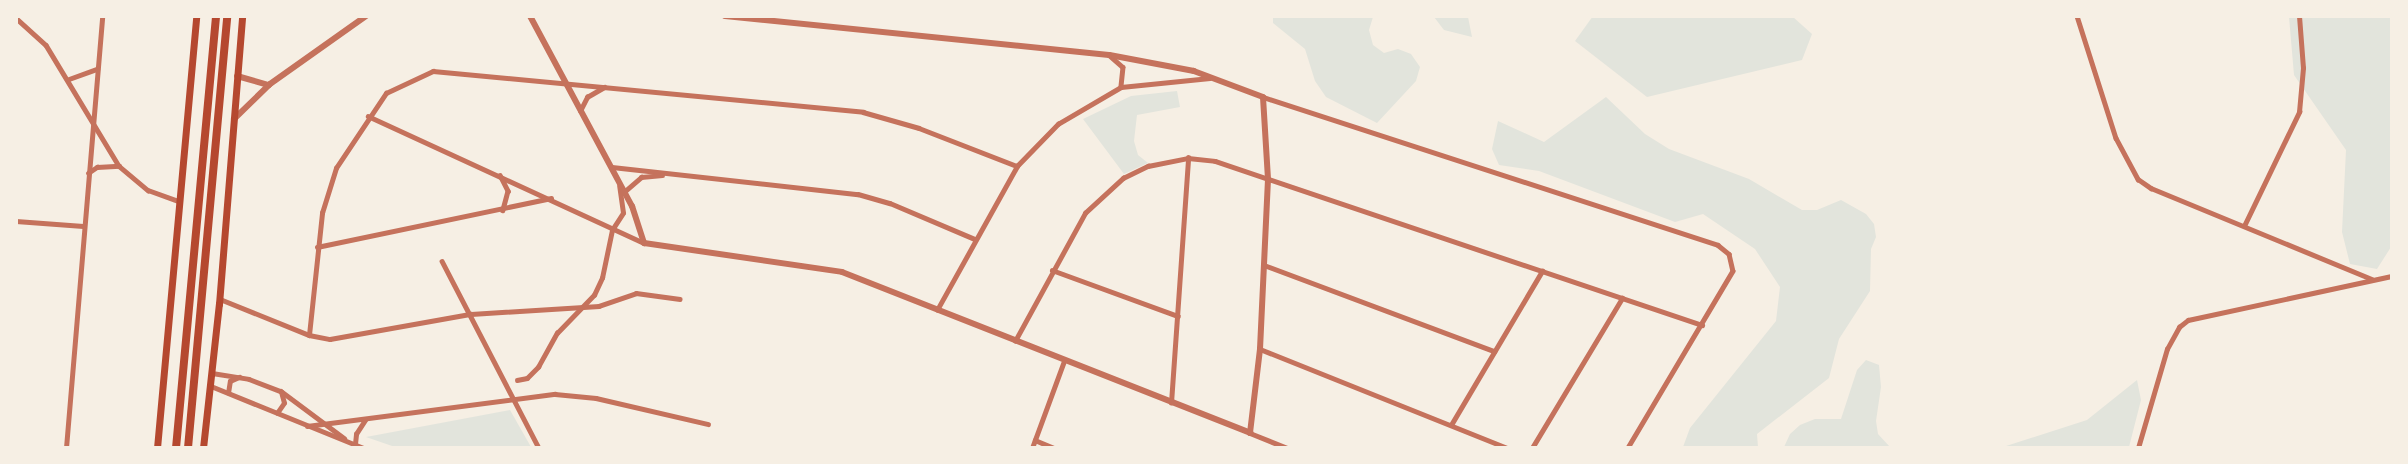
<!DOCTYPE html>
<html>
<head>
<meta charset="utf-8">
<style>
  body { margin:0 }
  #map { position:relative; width:2408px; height:464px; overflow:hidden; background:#f6efe4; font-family:Commissioner,sans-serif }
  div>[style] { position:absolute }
  .green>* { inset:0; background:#e2e4dc }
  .minor>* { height:4.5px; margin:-2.25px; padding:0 2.25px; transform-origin:2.25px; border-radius:2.25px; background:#c5725c }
  .tertiary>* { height:6px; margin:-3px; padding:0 3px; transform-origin:3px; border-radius:3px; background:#c5725c }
  .secondary>* { height:7px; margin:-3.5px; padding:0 3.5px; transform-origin:3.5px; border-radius:3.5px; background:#b5482f }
  .primary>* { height:8px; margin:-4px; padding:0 4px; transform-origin:4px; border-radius:4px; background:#b5482f }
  span { translate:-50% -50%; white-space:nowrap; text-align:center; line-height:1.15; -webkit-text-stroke:4.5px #f6efe4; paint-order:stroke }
  .frame { position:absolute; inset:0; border:18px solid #f6efe4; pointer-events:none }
</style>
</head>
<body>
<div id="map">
  <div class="green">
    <i style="clip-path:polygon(1593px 16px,1793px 17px,1812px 34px,1802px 60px,1647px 97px,1575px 41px)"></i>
    <i style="clip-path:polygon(1273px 17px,1373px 17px,1369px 30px,1373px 45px,1384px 53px,1398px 49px,1411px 54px,1420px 67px,1416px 81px,1377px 123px,1326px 97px,1315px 81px,1305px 49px,1273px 23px)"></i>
    <i style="clip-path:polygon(1434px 17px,1468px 17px,1472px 37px,1444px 30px)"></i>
    <i style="clip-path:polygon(2289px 17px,2391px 17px,2391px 247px,2377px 269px,2350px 264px,2342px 232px,2346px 150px,2294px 75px)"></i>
    <i style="clip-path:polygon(1177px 91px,1180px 107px,1137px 115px,1134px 141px,1138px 155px,1148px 163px,1124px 174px,1083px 119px,1131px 96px)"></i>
    <i style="clip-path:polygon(1606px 97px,1645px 134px,1669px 149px,1749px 179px,1802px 210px,1817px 210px,1841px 200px,1866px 214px,1874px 224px,1876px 237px,1871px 249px,1870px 291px,1839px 339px,1829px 378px,1757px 434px,1758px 447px,1683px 447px,1690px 428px,1776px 321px,1780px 287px,1755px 249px,1703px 214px,1675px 222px,1539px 171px,1499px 165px,1492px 149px,1498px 121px,1544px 142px)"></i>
    <i style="clip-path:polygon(1866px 360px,1879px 365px,1881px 387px,1876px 421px,1878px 434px,1890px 447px,1784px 447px,1790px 434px,1800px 425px,1815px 419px,1841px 419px,1857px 370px)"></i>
    <i style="clip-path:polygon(2137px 380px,2141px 400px,2129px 447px,2003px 447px,2087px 420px)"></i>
    <i style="clip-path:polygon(510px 410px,531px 447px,395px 447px,366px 437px)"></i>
  </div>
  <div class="minor">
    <i style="left:2077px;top:16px;width:128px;rotate:72.3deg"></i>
    <i style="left:2116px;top:138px;width:47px;rotate:61.8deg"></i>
    <i style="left:2138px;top:179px;width:16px;rotate:35deg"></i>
    <i style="left:2151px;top:188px;width:239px;rotate:22.4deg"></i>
    <i style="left:16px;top:18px;width:40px;rotate:42deg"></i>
    <i style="left:46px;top:45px;width:141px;rotate:58.9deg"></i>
    <i style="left:119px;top:166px;width:38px;rotate:40deg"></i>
    <i style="left:148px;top:190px;width:33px;rotate:20deg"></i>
    <i style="left:1109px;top:55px;width:18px;rotate:41deg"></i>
    <i style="left:1123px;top:67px;width:20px;rotate:96deg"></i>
    <i style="left:69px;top:79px;width:30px;rotate:-20deg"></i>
    <i style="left:1263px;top:97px;width:478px;rotate:18deg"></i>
    <i style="left:1718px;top:245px;width:14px;rotate:39deg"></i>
    <i style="left:1729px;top:254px;width:17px;rotate:77deg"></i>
    <i style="left:1733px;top:271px;width:206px;rotate:120.7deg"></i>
    <i style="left:580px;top:111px;width:16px;rotate:-63deg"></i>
    <i style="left:587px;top:97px;width:20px;rotate:-30deg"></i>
    <i style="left:368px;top:116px;width:304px;rotate:24.7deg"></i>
    <i style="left:612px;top:167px;width:247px;rotate:6.3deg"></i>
    <i style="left:858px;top:194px;width:33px;rotate:16deg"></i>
    <i style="left:890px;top:203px;width:92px;rotate:23deg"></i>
    <i style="left:88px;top:173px;width:11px;rotate:-34deg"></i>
    <i style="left:97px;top:167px;width:22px;rotate:-3deg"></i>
    <i style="left:500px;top:175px;width:18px;rotate:63deg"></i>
    <i style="left:508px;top:191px;width:20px;rotate:105deg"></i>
    <i style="left:624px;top:192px;width:23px;rotate:-41deg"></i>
    <i style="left:641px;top:177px;width:21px;rotate:-5deg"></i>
    <i style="left:16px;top:221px;width:67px;rotate:4.3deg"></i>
    <i style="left:2244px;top:226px;width:127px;rotate:-64.2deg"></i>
    <i style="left:2299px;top:112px;width:44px;rotate:-84.8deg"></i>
    <i style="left:2303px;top:68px;width:52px;rotate:-94.4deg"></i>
    <i style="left:317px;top:247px;width:239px;rotate:-11.8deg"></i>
    <i style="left:442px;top:261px;width:211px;rotate:62.6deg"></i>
    <i style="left:1264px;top:265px;width:246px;rotate:20.5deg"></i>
    <i style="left:1052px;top:270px;width:134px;rotate:20.1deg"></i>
    <i style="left:220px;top:299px;width:96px;rotate:22deg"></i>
    <i style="left:309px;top:335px;width:21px;rotate:11deg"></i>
    <i style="left:330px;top:339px;width:143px;rotate:-10.1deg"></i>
    <i style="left:471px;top:314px;width:128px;rotate:-3.6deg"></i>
    <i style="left:599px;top:306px;width:39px;rotate:-19deg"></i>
    <i style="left:636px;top:293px;width:44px;rotate:7.8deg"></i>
    <i style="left:937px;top:310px;width:165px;rotate:-60.9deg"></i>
    <i style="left:1017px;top:166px;width:59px;rotate:-45.7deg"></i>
    <i style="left:1058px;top:124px;width:73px;rotate:-30.4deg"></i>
    <i style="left:1121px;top:87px;width:89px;rotate:-5.8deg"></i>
    <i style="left:309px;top:335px;width:123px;rotate:-83.9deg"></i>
    <i style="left:322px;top:213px;width:47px;rotate:-72.7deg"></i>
    <i style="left:336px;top:168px;width:90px;rotate:-56.3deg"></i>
    <i style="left:386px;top:93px;width:52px;rotate:-25.1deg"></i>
    <i style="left:433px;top:71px;width:432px;rotate:5.4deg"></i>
    <i style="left:863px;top:112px;width:58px;rotate:15.9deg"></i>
    <i style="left:919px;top:128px;width:105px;rotate:21.2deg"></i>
    <i style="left:1015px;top:341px;width:146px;rotate:-61.3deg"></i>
    <i style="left:1085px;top:213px;width:52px;rotate:-42.6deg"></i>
    <i style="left:1123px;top:178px;width:28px;rotate:-26deg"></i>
    <i style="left:1148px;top:166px;width:41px;rotate:-11.3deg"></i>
    <i style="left:1188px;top:158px;width:27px;rotate:6deg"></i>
    <i style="left:1215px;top:161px;width:514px;rotate:18.61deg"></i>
    <i style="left:1260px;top:349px;width:266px;rotate:21.8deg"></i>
    <i style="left:212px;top:373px;width:37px;rotate:9deg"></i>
    <i style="left:249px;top:379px;width:34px;rotate:21deg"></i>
    <i style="left:281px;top:391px;width:79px;rotate:36.7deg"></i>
    <i style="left:517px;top:380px;width:10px;rotate:-11deg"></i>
    <i style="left:527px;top:378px;width:16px;rotate:-45deg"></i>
    <i style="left:538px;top:367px;width:39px;rotate:-61deg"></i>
    <i style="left:557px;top:333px;width:53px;rotate:-45.8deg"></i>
    <i style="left:594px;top:295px;width:19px;rotate:-65deg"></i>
    <i style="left:602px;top:278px;width:49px;rotate:-78.2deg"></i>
    <i style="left:612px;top:230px;width:20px;rotate:-57deg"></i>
    <i style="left:623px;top:213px;width:27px;rotate:-98deg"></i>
    <i style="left:211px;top:386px;width:165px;rotate:22.1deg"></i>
    <i style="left:228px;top:393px;width:12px;rotate:-81deg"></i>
    <i style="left:230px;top:381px;width:10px;rotate:-24deg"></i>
    <i style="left:1171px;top:403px;width:246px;rotate:-86deg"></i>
    <i style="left:277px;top:413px;width:12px;rotate:-55deg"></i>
    <i style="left:284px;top:403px;width:11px;rotate:-105deg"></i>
    <i style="left:1451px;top:425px;width:179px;rotate:-59.4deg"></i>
    <i style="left:307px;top:426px;width:250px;rotate:-7.4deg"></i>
    <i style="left:555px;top:394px;width:41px;rotate:5.6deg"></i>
    <i style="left:596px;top:398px;width:115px;rotate:13.1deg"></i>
    <i style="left:1250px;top:433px;width:40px;rotate:22deg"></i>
    <i style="left:1035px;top:440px;width:21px;rotate:23deg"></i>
    <i style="left:355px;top:444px;width:10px;rotate:-84deg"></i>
    <i style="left:356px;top:434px;width:17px;rotate:-57deg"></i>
    <i style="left:66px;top:448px;width:433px;rotate:-85.2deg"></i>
    <i style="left:1032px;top:448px;width:93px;rotate:-69.8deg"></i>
    <i style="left:1532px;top:448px;width:175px;rotate:-59deg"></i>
    <i style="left:2138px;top:448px;width:103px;rotate:-73.7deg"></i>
    <i style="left:2167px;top:349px;width:25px;rotate:-61deg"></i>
    <i style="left:2179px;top:327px;width:11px;rotate:-38deg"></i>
    <i style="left:2188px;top:320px;width:209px;rotate:-12.2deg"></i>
  </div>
  <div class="tertiary">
    <i style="left:530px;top:16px;width:216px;rotate:61.8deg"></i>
    <i style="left:632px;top:206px;width:39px;rotate:72deg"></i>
    <i style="left:644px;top:243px;width:200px;rotate:8.3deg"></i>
    <i style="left:842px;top:272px;width:439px;rotate:21.5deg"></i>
    <i style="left:1250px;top:433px;width:85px;rotate:-83.2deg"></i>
    <i style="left:1260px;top:349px;width:170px;rotate:-87.3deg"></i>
    <i style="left:1268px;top:179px;width:82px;rotate:-93.5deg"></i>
    <i style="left:1263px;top:97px;width:74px;rotate:-159.4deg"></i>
    <i style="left:1194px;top:71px;width:86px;rotate:-169.3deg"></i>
    <i style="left:1109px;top:55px;width:386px;rotate:-174.2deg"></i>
    <i style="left:237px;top:76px;width:33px;rotate:16deg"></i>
    <i style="left:234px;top:119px;width:50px;rotate:-44.2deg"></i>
    <i style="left:270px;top:84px;width:118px;rotate:-35.3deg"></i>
  </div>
  <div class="secondary">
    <i style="left:157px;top:448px;width:434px;rotate:-84.8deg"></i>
    <i style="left:203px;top:448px;width:145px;rotate:-83.7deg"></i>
    <i style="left:219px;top:304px;width:289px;rotate:-85.4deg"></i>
  </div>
  <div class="primary">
    <i style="left:176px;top:448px;width:434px;rotate:-84.7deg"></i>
    <i style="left:188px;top:448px;width:434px;rotate:-84.8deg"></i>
  </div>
  <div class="frame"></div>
</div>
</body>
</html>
